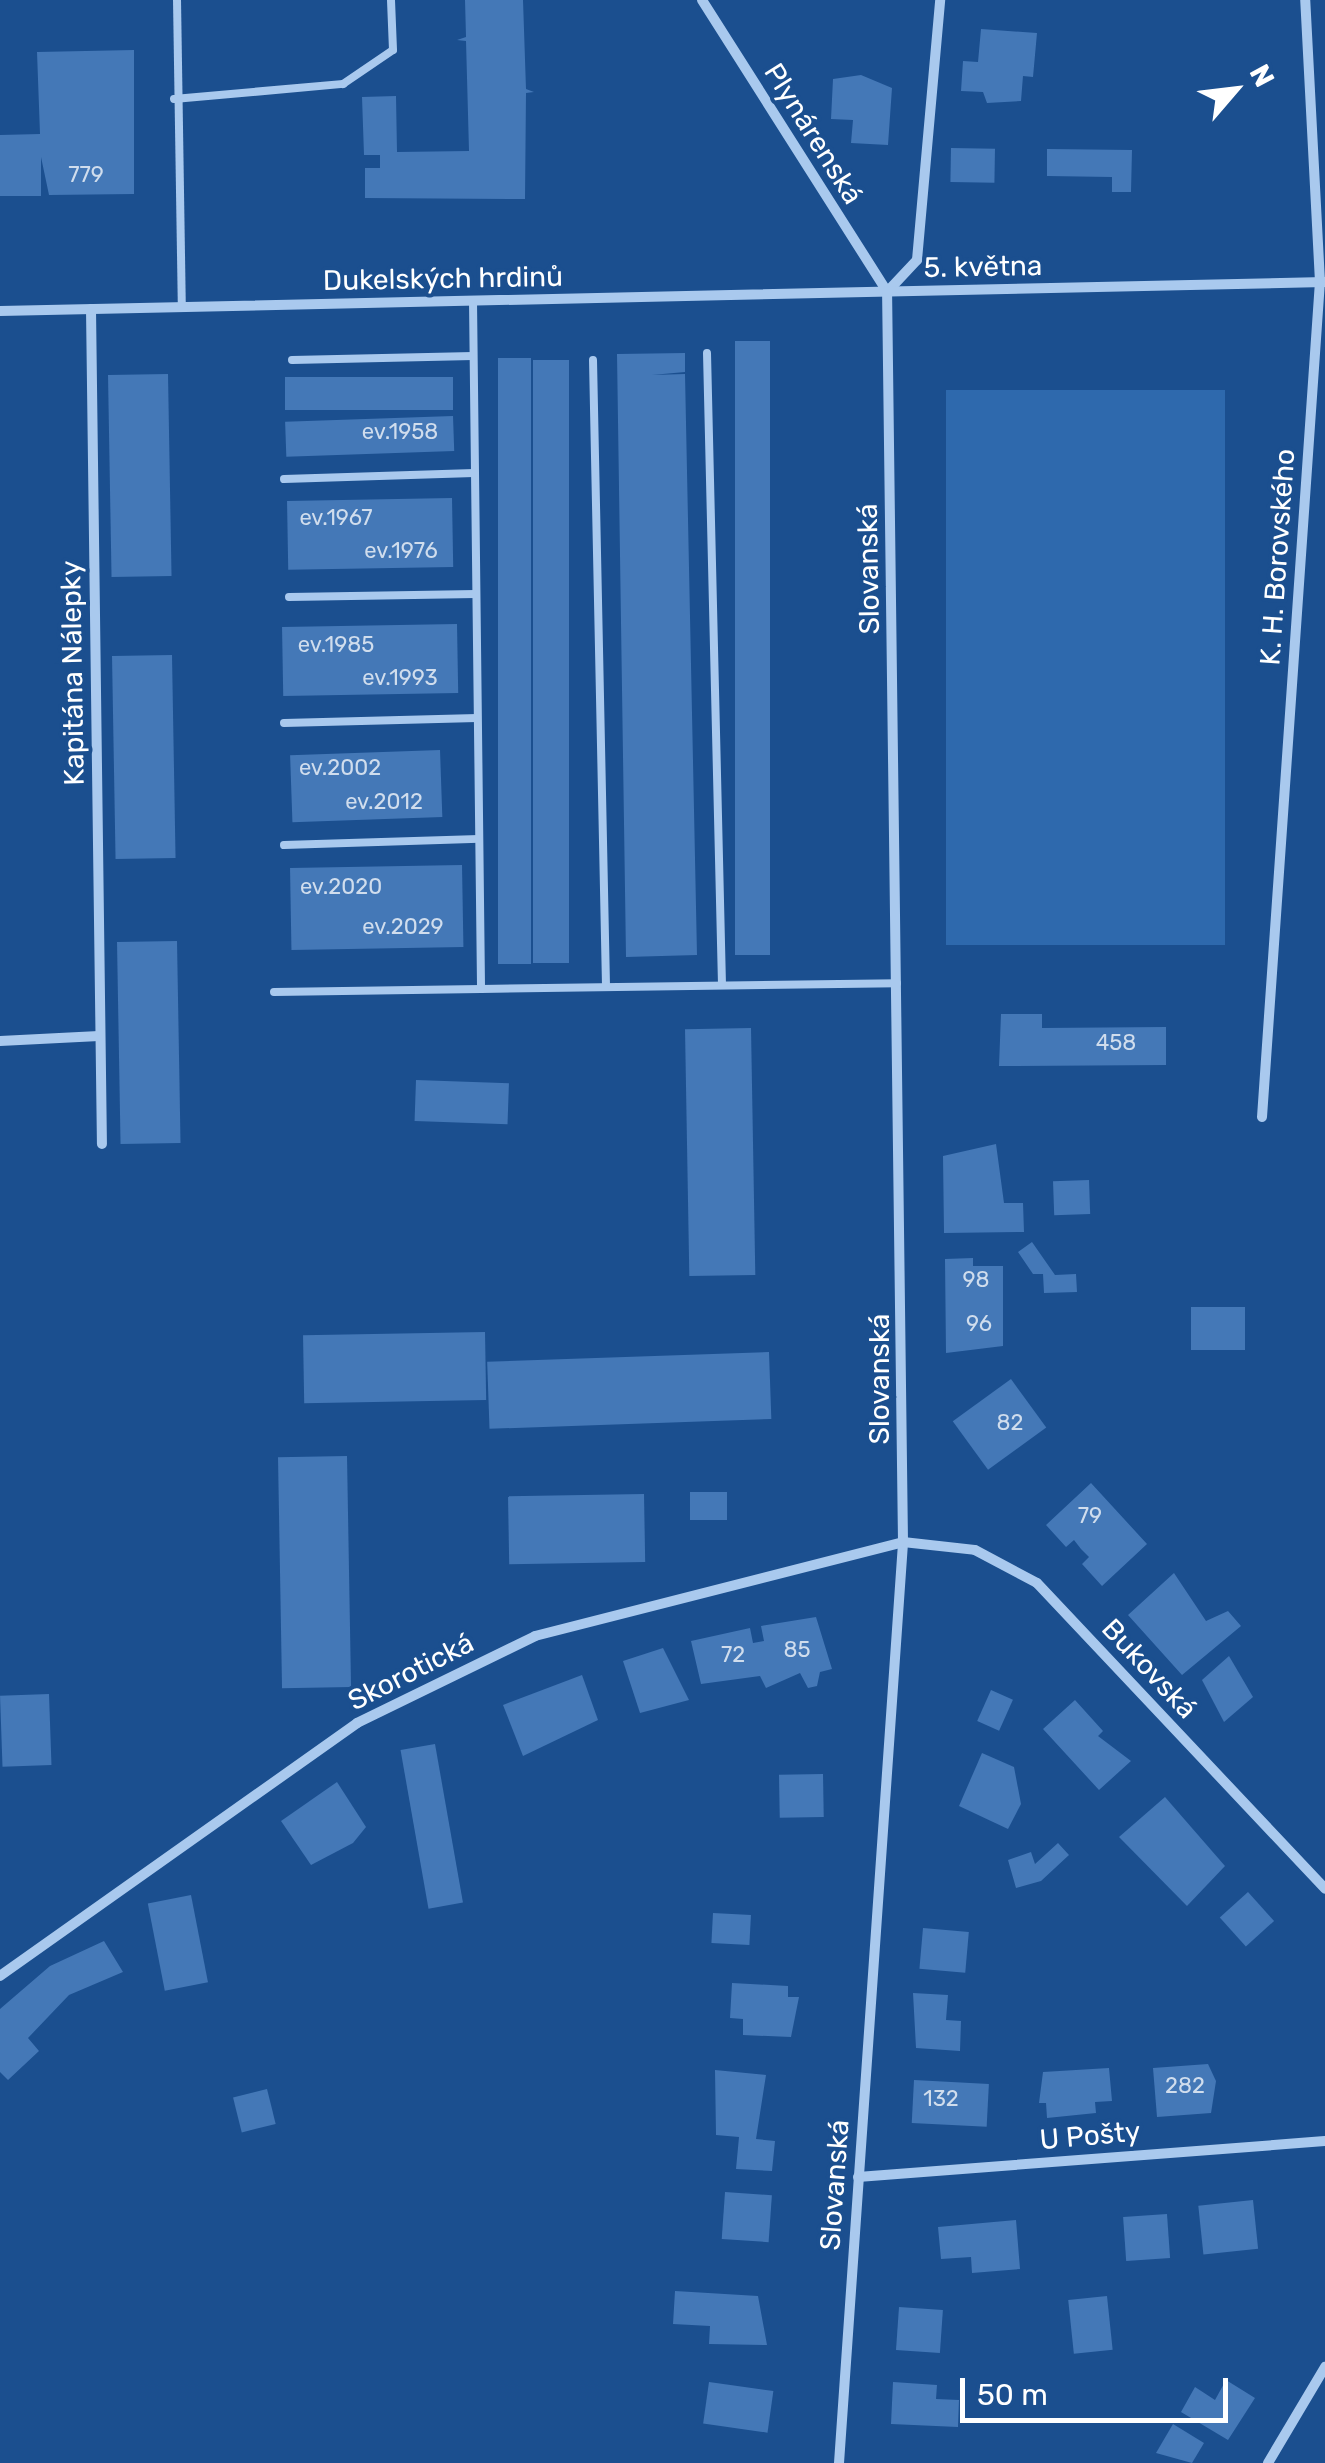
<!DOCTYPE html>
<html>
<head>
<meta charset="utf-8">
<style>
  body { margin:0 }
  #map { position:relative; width:1325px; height:2463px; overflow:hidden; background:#1b4f8f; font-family:Rubik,sans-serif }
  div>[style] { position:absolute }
  .green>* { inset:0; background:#2e69ad; transform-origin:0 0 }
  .building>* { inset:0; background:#4478b7; transform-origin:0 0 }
  .lane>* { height:8px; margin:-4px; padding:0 4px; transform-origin:4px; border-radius:4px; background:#a9c9ee }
  .street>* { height:10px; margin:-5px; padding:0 5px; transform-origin:5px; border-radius:5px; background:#a9c9ee }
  span { translate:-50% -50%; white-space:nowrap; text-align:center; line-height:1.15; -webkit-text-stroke:8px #1b4f8f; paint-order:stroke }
  .number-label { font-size:22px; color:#d0dded }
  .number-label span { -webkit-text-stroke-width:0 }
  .street-label { font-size:28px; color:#fff }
  .north { position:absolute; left:1185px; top:40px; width:100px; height:100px; -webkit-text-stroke:8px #1b4f8f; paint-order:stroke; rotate:62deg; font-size:28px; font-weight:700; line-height:40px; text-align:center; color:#fff }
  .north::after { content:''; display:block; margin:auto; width:35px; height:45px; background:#fff; clip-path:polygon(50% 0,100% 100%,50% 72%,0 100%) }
  .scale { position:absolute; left:960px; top:2378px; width:268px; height:45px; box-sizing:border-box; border:5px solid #fff; border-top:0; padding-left:12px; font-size:30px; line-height:35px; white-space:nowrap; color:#fff; -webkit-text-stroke:8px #1b4f8f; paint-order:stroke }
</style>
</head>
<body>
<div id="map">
  <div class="green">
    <i style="left:946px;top:390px;width:279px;height:555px"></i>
  </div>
  <div class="building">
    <i style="clip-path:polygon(465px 0,523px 0,526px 89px,534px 92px,526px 93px,525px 199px,365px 198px,365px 168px,380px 168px,380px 155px,364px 155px,362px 97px,396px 96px,397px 152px,469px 151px,466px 41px,457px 40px,466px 37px)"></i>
    <i style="clip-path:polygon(981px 29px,1037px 33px,1033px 77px,1023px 76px,1021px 101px,987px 103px,983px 92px,961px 91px,963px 61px,978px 62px)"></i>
    <i style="clip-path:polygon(134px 50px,134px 194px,49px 195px,41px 157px,41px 196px,0 196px,0 135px,40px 134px,37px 52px)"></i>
    <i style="clip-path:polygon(861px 75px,892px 88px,888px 145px,851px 143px,853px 120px,831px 119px,833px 79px)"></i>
    <i style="left:951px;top:148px;width:44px;height:34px;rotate:1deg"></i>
    <i style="clip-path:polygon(1047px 149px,1132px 150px,1131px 192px,1112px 192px,1112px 177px,1047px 176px)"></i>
    <i style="left:735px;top:341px;width:35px;height:614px"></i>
    <i style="clip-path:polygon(685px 353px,685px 372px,652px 375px,685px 374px,697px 955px,626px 957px,617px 354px)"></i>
    <i style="left:498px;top:358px;width:33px;height:606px"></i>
    <i style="left:533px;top:360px;width:36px;height:603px"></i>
    <i style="left:168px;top:374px;width:202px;height:60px;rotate:89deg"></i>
    <i style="left:453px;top:377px;width:33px;height:168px;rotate:90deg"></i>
    <i style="left:453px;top:416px;width:35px;height:168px;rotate:88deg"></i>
    <i style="left:452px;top:498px;width:69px;height:165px;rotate:89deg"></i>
    <i style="left:457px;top:624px;width:69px;height:175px;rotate:89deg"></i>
    <i style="left:172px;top:655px;width:203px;height:60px;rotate:89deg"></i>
    <i style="left:440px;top:750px;width:67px;height:150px;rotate:88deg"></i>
    <i style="left:462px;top:865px;width:82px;height:172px;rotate:89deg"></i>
    <i style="left:177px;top:941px;width:202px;height:60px;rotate:89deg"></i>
    <i style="clip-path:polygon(1001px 1014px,1042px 1014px,1042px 1028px,1166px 1027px,1166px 1065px,999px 1066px)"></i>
    <i style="left:751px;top:1028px;width:247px;height:66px;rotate:89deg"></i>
    <i style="left:416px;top:1080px;width:93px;height:41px;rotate:2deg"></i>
    <i style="clip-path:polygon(996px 1144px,1004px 1203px,1023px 1203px,1024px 1232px,944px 1233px,943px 1156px)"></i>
    <i style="left:1089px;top:1180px;width:34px;height:36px;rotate:88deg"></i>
    <i style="clip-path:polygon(1032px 1242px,1055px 1275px,1076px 1274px,1077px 1292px,1044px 1293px,1043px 1274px,1033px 1274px,1018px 1252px)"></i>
    <i style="clip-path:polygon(973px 1258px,973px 1266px,1003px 1266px,1003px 1346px,946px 1353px,945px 1259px)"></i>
    <i style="left:1191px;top:1307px;width:54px;height:43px"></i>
    <i style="left:485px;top:1332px;width:68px;height:182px;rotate:89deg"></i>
    <i style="left:769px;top:1352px;width:67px;height:282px;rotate:88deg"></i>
    <i style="left:1011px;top:1379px;width:60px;height:72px;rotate:54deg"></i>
    <i style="left:347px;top:1456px;width:231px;height:69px;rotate:89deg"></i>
    <i style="clip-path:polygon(1091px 1483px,1147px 1544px,1102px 1586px,1082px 1564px,1089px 1557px,1081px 1549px,1074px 1540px,1066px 1547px,1046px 1525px)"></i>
    <i style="left:727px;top:1492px;width:28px;height:37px;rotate:90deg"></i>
    <i style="left:644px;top:1494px;width:68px;height:136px;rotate:89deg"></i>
    <i style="clip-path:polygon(1174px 1573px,1206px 1621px,1228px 1611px,1241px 1626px,1182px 1675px,1128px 1615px)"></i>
    <i style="clip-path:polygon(816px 1617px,832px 1669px,820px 1672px,817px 1686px,808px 1688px,800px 1673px,766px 1688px,760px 1676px,701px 1684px,691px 1641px,750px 1628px,753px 1643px,764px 1641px,761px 1626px)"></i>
    <i style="clip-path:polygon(663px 1648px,689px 1700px,640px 1713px,623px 1661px)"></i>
    <i style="clip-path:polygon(1229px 1656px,1253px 1697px,1224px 1722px,1202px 1680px)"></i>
    <i style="clip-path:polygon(582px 1675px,598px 1720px,523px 1756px,503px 1705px)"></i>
    <i style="left:991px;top:1690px;width:24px;height:34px;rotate:24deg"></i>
    <i style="left:49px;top:1694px;width:71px;height:49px;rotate:88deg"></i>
    <i style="clip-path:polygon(1075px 1700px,1103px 1731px,1098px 1736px,1131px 1761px,1099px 1790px,1043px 1729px)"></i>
    <i style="left:435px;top:1744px;width:161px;height:35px;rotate:80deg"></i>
    <i style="clip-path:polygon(982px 1753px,1014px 1767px,1021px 1804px,1008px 1829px,959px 1806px)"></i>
    <i style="left:823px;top:1774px;width:43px;height:44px;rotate:89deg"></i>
    <i style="clip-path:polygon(337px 1782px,366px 1827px,353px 1843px,311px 1865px,281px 1821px)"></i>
    <i style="clip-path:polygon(1165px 1797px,1225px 1866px,1187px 1906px,1119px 1837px)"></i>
    <i style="clip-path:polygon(1058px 1843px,1069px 1855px,1041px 1881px,1016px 1888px,1008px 1860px,1031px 1852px,1035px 1864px)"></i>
    <i style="left:1248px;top:1892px;width:39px;height:38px;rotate:48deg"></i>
    <i style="left:191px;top:1895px;width:89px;height:44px;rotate:79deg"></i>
    <i style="left:713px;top:1913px;width:38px;height:30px;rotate:3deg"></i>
    <i style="left:923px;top:1928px;width:46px;height:41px;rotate:5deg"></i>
    <i style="clip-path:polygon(104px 1941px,123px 1972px,69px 1995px,28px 2038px,39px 2051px,8px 2080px,0 2072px,0 2009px,50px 1966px)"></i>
    <i style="clip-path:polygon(732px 1983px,788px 1986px,788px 1997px,799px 1997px,791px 2037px,743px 2035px,743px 2019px,730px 2018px)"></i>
    <i style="clip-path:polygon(913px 1993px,948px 1995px,946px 2020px,961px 2021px,960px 2051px,916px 2048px)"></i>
    <i style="clip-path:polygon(1208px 2064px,1216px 2081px,1211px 2113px,1157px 2117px,1153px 2068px)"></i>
    <i style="clip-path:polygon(1109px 2068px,1112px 2101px,1095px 2102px,1096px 2113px,1047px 2118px,1046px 2103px,1039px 2103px,1043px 2072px)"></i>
    <i style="clip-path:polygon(715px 2070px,766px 2075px,756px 2139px,775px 2141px,772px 2171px,736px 2169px,739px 2137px,716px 2135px)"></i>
    <i style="left:914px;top:2080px;width:75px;height:43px;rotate:3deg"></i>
    <i style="left:267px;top:2089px;width:36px;height:35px;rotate:76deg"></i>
    <i style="left:725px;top:2192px;width:47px;height:47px;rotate:4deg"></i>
    <i style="left:1253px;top:2200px;width:49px;height:55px;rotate:84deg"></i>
    <i style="left:1167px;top:2214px;width:44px;height:44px;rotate:86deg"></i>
    <i style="clip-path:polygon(1016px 2220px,1020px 2269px,972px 2273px,971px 2257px,941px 2259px,938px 2227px)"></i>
    <i style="clip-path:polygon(675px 2291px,758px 2296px,767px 2345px,709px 2344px,710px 2326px,673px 2324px)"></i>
    <i style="left:1107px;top:2296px;width:54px;height:39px;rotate:84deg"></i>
    <i style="left:899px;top:2307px;width:44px;height:43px;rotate:4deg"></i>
    <i style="clip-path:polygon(1226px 2380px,1255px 2398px,1228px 2440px,1181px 2412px,1195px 2387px,1215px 2400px)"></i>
    <i style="left:709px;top:2382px;width:65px;height:42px;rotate:8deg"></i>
    <i style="clip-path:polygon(893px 2382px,937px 2385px,936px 2399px,959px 2400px,958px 2427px,891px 2424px)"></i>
    <i style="clip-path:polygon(1173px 2424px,1204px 2443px,1192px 2463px,1156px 2453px)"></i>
  </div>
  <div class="lane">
    <i style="left:177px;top:0;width:307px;rotate:89.1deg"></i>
    <i style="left:174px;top:99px;width:170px;rotate:-5.1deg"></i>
    <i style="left:343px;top:84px;width:60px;rotate:-34.2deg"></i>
    <i style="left:393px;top:50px;width:50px;rotate:-92.3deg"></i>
    <i style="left:473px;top:301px;width:688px;rotate:89.33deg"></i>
    <i style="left:481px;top:989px;width:416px;rotate:-0.8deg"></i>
    <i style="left:707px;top:353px;width:631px;rotate:88.64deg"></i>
    <i style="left:292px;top:360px;width:181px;rotate:-1.3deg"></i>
    <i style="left:593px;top:360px;width:625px;rotate:88.81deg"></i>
    <i style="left:284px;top:479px;width:190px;rotate:-1.8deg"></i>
    <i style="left:289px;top:597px;width:187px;rotate:-0.9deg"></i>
    <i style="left:284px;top:723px;width:193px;rotate:-1.5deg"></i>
    <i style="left:284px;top:845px;width:195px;rotate:-1.8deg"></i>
    <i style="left:274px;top:992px;width:207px;rotate:-0.8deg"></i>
  </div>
  <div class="street">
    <i style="left:702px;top:0;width:346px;rotate:57.6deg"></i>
    <i style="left:887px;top:292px;width:44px;rotate:-46.8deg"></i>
    <i style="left:917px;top:260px;width:261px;rotate:-84.9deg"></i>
    <i style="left:91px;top:309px;width:835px;rotate:89.25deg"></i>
    <i style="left:0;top:311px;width:1325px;rotate:-1.25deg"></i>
    <i style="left:0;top:1041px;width:99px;rotate:-2.9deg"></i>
    <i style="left:1262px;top:1117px;width:837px;rotate:-86.03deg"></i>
    <i style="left:1320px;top:282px;width:282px;rotate:-93deg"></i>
    <i style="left:0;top:1976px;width:438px;rotate:-35.3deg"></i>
    <i style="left:357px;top:1723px;width:198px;rotate:-26deg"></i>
    <i style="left:535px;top:1636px;width:380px;rotate:-14.3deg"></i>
    <i style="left:903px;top:1542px;width:72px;rotate:6.3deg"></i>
    <i style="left:975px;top:1550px;width:70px;rotate:28deg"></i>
    <i style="left:1037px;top:1583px;width:420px;rotate:46.7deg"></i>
    <i style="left:858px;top:2177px;width:468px;rotate:-4.4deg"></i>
    <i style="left:839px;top:2463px;width:923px;rotate:-86.02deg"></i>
    <i style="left:903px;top:1542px;width:1250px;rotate:-90.73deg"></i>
    <i style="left:1268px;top:2463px;width:112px;rotate:-59.3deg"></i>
  </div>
  <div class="number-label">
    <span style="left:86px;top:175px">779</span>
    <span style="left:400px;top:432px">ev.1958</span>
    <span style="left:336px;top:518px">ev.1967</span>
    <span style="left:401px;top:551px">ev.1976</span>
    <span style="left:336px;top:645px">ev.1985</span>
    <span style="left:400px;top:678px">ev.1993</span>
    <span style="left:340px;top:768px">ev.2002</span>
    <span style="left:384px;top:802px">ev.2012</span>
    <span style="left:341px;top:887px">ev.2020</span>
    <span style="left:403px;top:927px">ev.2029</span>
    <span style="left:1116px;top:1043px">458</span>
    <span style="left:976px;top:1280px">98</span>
    <span style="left:979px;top:1324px">96</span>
    <span style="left:1010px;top:1423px">82</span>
    <span style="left:1090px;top:1516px">79</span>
    <span style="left:797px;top:1650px">85</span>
    <span style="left:733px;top:1655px">72</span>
    <span style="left:1185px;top:2086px">282</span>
    <span style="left:941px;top:2099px">132</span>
  </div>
  <div class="street-label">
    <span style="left:813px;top:134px;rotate:58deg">Plynárenská</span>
    <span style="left:983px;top:267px;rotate:-1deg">5. května</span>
    <span style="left:443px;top:279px;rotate:-1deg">Dukelských hrdinů</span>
    <span style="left:1278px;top:557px;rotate:-86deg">K. H. Borovského</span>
    <span style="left:869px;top:569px;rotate:-91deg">Slovanská</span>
    <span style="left:73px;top:673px;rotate:-91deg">Kapitána Nálepky</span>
    <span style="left:880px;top:1379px;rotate:-90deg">Slovanská</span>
    <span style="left:1149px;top:1669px;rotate:47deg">Bukovská</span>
    <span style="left:411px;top:1672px;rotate:-27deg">Skorotická</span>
    <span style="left:1090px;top:2136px;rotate:-5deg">U Pošty</span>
    <span style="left:835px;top:2185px;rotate:-86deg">Slovanská</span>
  </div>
  <div class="north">N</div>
  <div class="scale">50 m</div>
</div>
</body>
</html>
